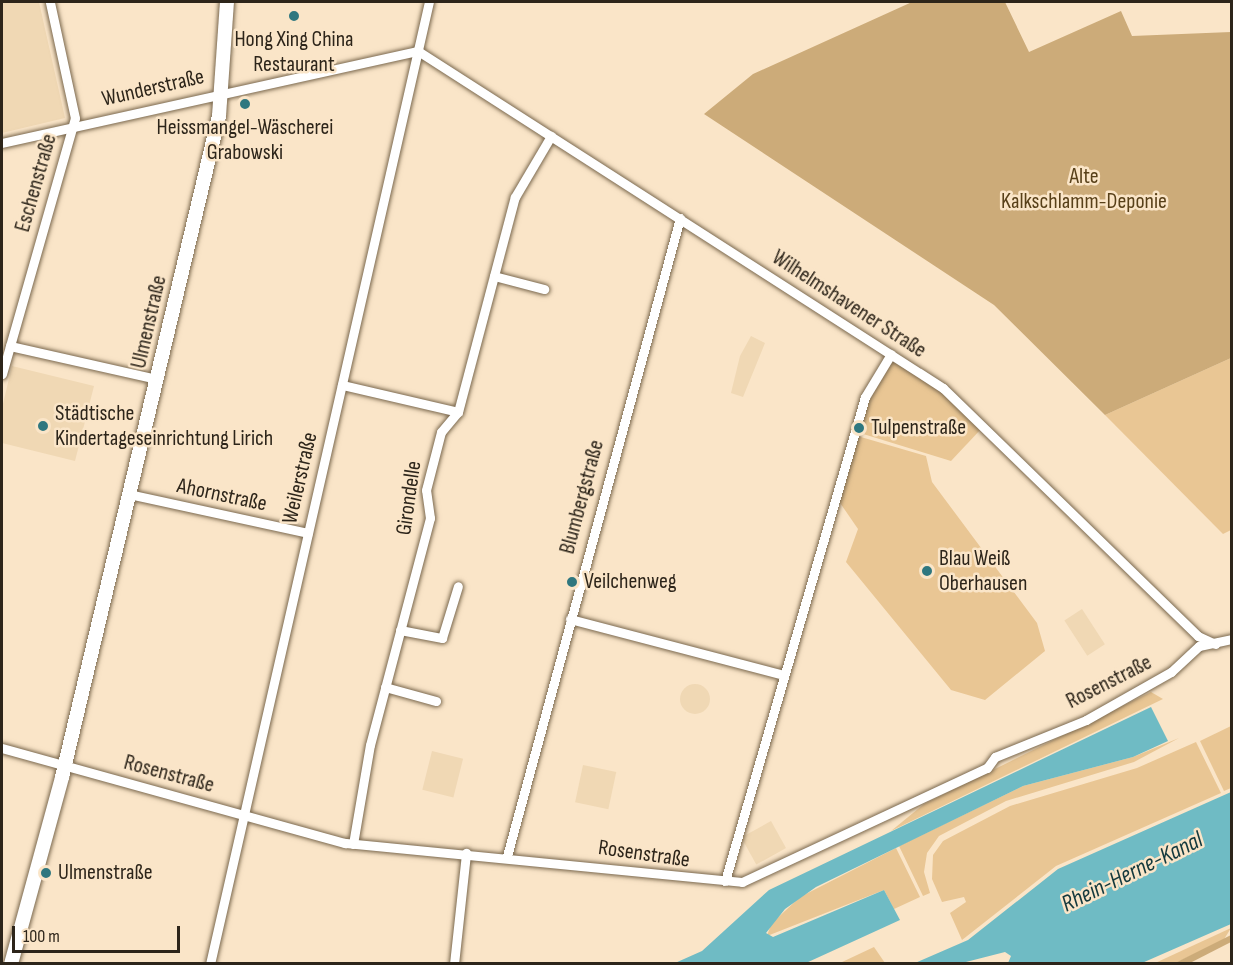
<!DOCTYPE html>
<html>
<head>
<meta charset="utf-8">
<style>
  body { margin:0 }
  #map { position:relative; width:1233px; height:965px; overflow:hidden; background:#fae5c8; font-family:"Sofia Sans Condensed",sans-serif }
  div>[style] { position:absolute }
  .built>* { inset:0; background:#f0d8b4; transform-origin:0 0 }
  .round { border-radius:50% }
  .green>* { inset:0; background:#e9c694 }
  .forest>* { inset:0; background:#ccab79 }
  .water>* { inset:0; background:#6fbbc4 }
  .roads { filter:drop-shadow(0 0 2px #7a684e) drop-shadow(0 0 2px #7a684e) }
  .street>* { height:9px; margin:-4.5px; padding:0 4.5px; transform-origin:4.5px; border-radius:4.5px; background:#fff }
  .secondary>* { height:14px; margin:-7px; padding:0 7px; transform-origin:7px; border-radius:7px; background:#fff }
  .dots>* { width:16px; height:16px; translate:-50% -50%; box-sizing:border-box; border:3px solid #fae5c8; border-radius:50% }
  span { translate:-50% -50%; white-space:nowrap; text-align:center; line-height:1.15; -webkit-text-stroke:5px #fae5c8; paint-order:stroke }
  .poi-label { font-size:22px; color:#2d251a }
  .left { translate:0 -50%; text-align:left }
  .street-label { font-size:22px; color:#2d251a }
  .park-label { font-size:22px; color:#584019 }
  .water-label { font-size:24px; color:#13393d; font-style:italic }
  .frame { position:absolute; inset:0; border:3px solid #2d251a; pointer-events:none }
  .scale { position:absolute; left:12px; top:926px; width:168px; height:27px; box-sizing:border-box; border:3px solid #2d251a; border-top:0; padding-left:8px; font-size:18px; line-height:21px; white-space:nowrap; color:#2d251a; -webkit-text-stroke:4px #fae5c8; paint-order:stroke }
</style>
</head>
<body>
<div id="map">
  <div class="built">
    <i style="clip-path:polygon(2px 2px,39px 2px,65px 118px,2px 133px)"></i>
    <i style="clip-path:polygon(751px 336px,765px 343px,743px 397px,731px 393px,740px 356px)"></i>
    <i style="clip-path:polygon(12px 366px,94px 386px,75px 461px,2px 443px,2px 408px)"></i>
    <i style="left:1082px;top:609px;width:42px;height:21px;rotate:57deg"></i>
    <i class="round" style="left:680px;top:684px;width:30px;height:30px"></i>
    <i style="left:432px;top:751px;width:32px;height:40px;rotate:14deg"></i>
    <i style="left:583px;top:765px;width:34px;height:38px;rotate:12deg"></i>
    <i style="left:771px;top:821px;width:31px;height:34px;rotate:61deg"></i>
  </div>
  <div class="green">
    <i style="clip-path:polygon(893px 358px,930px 381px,982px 428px,951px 461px,860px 433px,871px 392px)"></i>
    <i style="clip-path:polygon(1231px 358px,1231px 530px,1223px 534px,1105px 415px)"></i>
    <i style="clip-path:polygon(854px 435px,926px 456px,932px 482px,1037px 623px,1045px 651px,985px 700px,951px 690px,846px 562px,858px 529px,836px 497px)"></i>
    <i style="clip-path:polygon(1151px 692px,1163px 699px,891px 831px,924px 804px)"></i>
    <i style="clip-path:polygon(1231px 726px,1231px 788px,1224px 791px,1200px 741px)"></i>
    <i style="clip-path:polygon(1179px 738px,1134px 762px,1006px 801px,939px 836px,927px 853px,924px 872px,930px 893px,923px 896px,899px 846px,1023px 786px,1133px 757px)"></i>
    <i style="clip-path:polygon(1196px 742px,1221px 793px,1056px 866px,962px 940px,950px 913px,966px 902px,964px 897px,942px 902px,932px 879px,933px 855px,943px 841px,1010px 806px,1137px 768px)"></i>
    <i style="clip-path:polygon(896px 848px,920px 897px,894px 909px,884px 890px,767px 936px,771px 924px,800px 897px)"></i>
    <i style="clip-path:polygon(1231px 928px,1223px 941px,1175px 963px,1153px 964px)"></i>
    <i style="clip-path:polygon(874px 947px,885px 963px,840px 963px)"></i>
  </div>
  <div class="forest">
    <i style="clip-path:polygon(912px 2px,1005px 2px,1029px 52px,1121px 11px,1132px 36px,1231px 32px,1231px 358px,1105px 415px,994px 305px,704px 114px,753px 74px)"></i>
    <i style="clip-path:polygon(1231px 935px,1231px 942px,1190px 963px,1175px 963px)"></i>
  </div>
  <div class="water">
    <i style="clip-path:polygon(1151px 707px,1168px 741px,1133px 757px,1023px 786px,816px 887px,785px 909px,766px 933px,773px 937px,884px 890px,900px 920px,806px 963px,675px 963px,702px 951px,769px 890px)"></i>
    <i style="clip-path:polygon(1231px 792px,1231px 924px,1142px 963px,1008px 963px,1011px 956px,1005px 952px,962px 963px,915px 963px,968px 940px,1058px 869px)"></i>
  </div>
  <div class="roads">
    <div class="street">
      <i style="left:2px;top:143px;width:426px;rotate:-12.5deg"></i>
      <i style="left:418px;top:51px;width:624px;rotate:32.7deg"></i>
      <i style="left:943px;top:388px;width:356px;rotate:44.2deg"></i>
      <i style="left:1198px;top:636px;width:19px;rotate:25deg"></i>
      <i style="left:494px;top:276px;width:52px;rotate:14.6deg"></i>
      <i style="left:10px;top:346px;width:151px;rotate:12.7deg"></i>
      <i style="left:2px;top:374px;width:266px;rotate:-74.1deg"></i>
      <i style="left:75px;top:118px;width:119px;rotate:-102.2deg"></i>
      <i style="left:342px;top:385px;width:119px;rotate:13.1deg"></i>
      <i style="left:129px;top:494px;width:183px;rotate:12.3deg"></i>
      <i style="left:570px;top:619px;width:221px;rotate:14.7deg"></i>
      <i style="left:400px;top:630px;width:43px;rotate:10.8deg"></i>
      <i style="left:442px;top:638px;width:54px;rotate:-72.9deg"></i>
      <i style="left:385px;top:687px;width:53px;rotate:15.4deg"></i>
      <i style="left:2px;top:748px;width:356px;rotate:15.5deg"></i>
      <i style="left:345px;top:843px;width:399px;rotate:5.6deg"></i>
      <i style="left:742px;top:882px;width:270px;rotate:-25deg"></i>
      <i style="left:987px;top:768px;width:14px;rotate:-54deg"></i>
      <i style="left:995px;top:757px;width:98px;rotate:-22.1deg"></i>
      <i style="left:1086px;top:720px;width:98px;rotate:-29.5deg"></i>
      <i style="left:1171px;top:672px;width:38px;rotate:-43deg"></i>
      <i style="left:1199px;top:646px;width:34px;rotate:-12deg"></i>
      <i style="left:353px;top:844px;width:100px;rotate:-80.3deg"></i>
      <i style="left:370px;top:745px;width:235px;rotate:-75.2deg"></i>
      <i style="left:430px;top:518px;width:28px;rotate:-98deg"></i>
      <i style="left:426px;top:490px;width:60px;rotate:-75.5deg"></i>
      <i style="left:441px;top:432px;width:26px;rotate:-50deg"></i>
      <i style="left:458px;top:412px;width:222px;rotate:-75.2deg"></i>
      <i style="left:515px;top:197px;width:71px;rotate:-59.5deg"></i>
      <i style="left:507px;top:856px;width:661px;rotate:-74.83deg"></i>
      <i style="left:725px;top:881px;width:504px;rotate:-73.87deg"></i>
      <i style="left:865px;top:397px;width:50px;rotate:-58.8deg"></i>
      <i style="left:210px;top:964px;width:987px;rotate:-77.18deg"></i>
      <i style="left:454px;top:964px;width:112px;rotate:-83.8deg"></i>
    </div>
    <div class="secondary">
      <i style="left:11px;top:964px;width:194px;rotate:-74.7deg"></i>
      <i style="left:62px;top:777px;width:679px;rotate:-76.64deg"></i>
      <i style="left:219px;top:116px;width:114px;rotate:-86deg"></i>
    </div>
  </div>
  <div class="dots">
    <i style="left:294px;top:16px;background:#2f777f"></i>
    <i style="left:245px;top:104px;background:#2f777f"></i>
    <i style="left:43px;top:426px;background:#2f777f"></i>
    <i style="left:859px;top:428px;background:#2f777f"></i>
    <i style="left:927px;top:571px;background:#2f777f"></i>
    <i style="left:572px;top:582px;background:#2f777f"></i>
    <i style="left:46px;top:873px;background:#2f777f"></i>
  </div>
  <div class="poi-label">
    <span style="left:294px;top:52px">Hong Xing China<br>Restaurant</span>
    <span style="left:245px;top:140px">Heissmangel-Wäscherei<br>Grabowski</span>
    <span class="left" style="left:55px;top:426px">Städtische<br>Kindertageseinrichtung Lirich</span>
    <span class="left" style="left:871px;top:428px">Tulpenstraße</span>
    <span class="left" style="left:939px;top:571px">Blau Weiß<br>Oberhausen</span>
    <span class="left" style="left:584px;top:582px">Veilchenweg</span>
    <span class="left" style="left:58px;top:873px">Ulmenstraße</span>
  </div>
  <div class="street-label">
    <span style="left:153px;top:88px;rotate:-13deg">Wunderstraße</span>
    <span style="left:36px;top:183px;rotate:-74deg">Eschenstraße</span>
    <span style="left:849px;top:304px;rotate:33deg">Wilhelmshavener Straße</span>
    <span style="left:149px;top:322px;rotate:-77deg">Ulmenstraße</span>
    <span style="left:300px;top:478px;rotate:-77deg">Weilerstraße</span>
    <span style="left:222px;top:495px;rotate:12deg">Ahornstraße</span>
    <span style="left:582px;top:497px;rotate:-75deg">Blumbergstraße</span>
    <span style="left:409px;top:498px;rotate:-82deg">Girondelle</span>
    <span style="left:1109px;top:682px;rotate:-27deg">Rosenstraße</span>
    <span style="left:169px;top:774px;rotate:15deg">Rosenstraße</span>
    <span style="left:644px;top:854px;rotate:8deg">Rosenstraße</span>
  </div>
  <div class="park-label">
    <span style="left:1084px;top:189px">Alte<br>Kalkschlamm-Deponie</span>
  </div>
  <div class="water-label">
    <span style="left:1132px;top:872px;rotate:-26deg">Rhein-Herne-Kanal</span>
  </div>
  <div class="frame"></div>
  <div class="scale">100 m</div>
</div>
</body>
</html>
